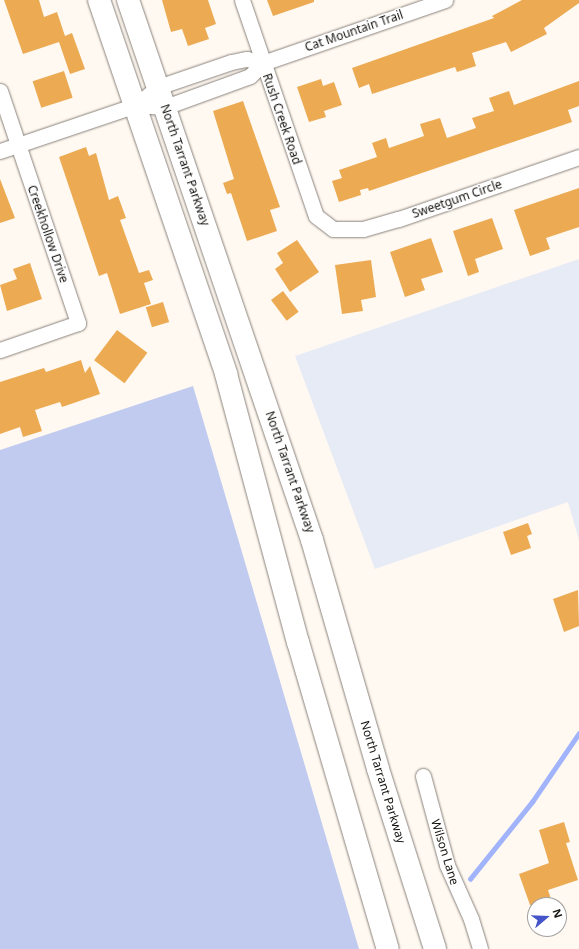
<!DOCTYPE html>
<html>
<head>
<meta charset="utf-8">
<style>
  body { margin:0 }
  #map { position:relative; width:579px; height:949px; overflow:hidden; background:#fff9f2; font-family:"Noto Sans",sans-serif }
  div>[style] { position:absolute }
  .green>* { inset:0; background:#e7ebf6 }
  .forest>* { inset:0; background:#c0cbef }
  .stream>* { height:4.5px; margin:-2.25px; padding:0 2.25px; transform-origin:2.25px; border-radius:2.25px; background:#a1b3fa }
  .building>* { inset:0; background:#ecab53; transform-origin:0 0 }
  .roads { filter:drop-shadow(0 0 1px #89827b) drop-shadow(0 0 1px #89827b) }
  .minor>* { height:15px; margin:-7.5px; padding:0 7.5px; transform-origin:7.5px; border-radius:7.5px; background:#fff }
  .primary>* { height:22px; margin:-11px; padding:0 11px; transform-origin:11px; border-radius:11px; background:#fff }
  span { translate:-50% -50%; white-space:nowrap; text-align:center; line-height:1.15; -webkit-text-stroke:3px #fff; paint-order:stroke }
  .street-label { font-size:12px; color:#171512 }
  .north { position:absolute; left:527px; top:897px; width:40px; height:40px; box-sizing:border-box; background:#fff; border:1px solid #a2a1a0; border-radius:50%; rotate:71deg; font-size:11px; font-weight:700; line-height:16px; text-align:center; color:#171512 }
  .north::after { content:''; display:block; margin:auto; width:14px; height:18px; background:#4554c8; clip-path:polygon(50% 0,100% 100%,50% 72%,0 100%) }
</style>
</head>
<body>
<div id="map">
  <div class="green">
    <i style="clip-path:polygon(579px 259px,579px 540px,568px 502px,375px 569px,295px 356px)"></i>
  </div>
  <div class="forest">
    <i style="clip-path:polygon(193px 386px,359px 949px,0 949px,0 450px)"></i>
  </div>
  <div class="stream">
    <i style="left:470px;top:879px;width:99px;rotate:-51.2deg"></i>
    <i style="left:532px;top:802px;width:83px;rotate:-55.7deg"></i>
  </div>
  <div class="building">
    <i style="clip-path:polygon(4px 0,39px 0,44px 17px,57px 12px,65px 36px,72px 33px,85px 69px,70px 74px,59px 42px,23px 54px)"></i>
    <i style="clip-path:polygon(162px 0,208px 0,216px 24px,205px 28px,209px 39px,188px 46px,182px 29px,171px 32px)"></i>
    <i style="clip-path:polygon(267px 0,314px 0,314px 2px,273px 16px)"></i>
    <i style="clip-path:polygon(522px 0,579px 0,579px 3px,544px 28px,547px 34px,511px 52px,506px 42px,472px 53px,476px 66px,457px 72px,455px 67px,372px 94px,369px 84px,359px 88px,352px 68px,494px 18px,492px 16px)"></i>
    <i style="left:64px;top:71px;width:28px;height:33px;rotate:72deg"></i>
    <i style="clip-path:polygon(321px 79px,323px 86px,334px 82px,342px 105px,324px 111px,326px 117px,309px 122px,297px 87px)"></i>
    <i style="clip-path:polygon(579px 81px,579px 106px,568px 110px,572px 122px,369px 191px,368px 188px,360px 190px,361px 195px,339px 202px,332px 181px,342px 178px,339px 170px,377px 157px,372px 143px,386px 138px,389px 148px,424px 136px,420px 124px,440px 118px,447px 138px,476px 128px,472px 118px,494px 111px,489px 98px,509px 91px,514px 105px)"></i>
    <i style="clip-path:polygon(243px 101px,280px 207px,270px 210px,277px 231px,247px 241px,231px 193px,227px 194px,223px 183px,234px 179px,213px 111px)"></i>
    <i style="clip-path:polygon(86px 147px,89px 156px,96px 153px,109px 200px,118px 196px,126px 218px,120px 220px,139px 273px,149px 270px,153px 280px,144px 283px,151px 304px,120px 314px,107px 273px,99px 276px,59px 157px)"></i>
    <i style="clip-path:polygon(0 179px,15px 218px,0 223px)"></i>
    <i style="clip-path:polygon(579px 188px,579px 227px,546px 238px,550px 249px,530px 256px,514px 210px)"></i>
    <i style="clip-path:polygon(492px 218px,503px 249px,475px 259px,479px 272px,468px 276px,453px 231px)"></i>
    <i style="clip-path:polygon(431px 238px,443px 272px,421px 279px,425px 290px,405px 297px,390px 252px)"></i>
    <i style="clip-path:polygon(297px 240px,319px 272px,290px 292px,275px 269px,283px 263px,277px 253px)"></i>
    <i style="clip-path:polygon(371px 260px,376px 297px,361px 300px,363px 311px,342px 314px,335px 265px)"></i>
    <i style="clip-path:polygon(30px 263px,42px 299px,7px 311px,0 285px,17px 279px,13px 269px)"></i>
    <i style="left:283px;top:291px;width:26px;height:15px;rotate:53deg"></i>
    <i style="left:163px;top:302px;width:21px;height:18px;rotate:73deg"></i>
    <i style="left:117px;top:330px;width:38px;height:38px;rotate:37deg"></i>
    <i style="clip-path:polygon(81px 360px,85px 373px,90px 366px,100px 394px,62px 407px,60px 402px,35px 410px,42px 431px,23px 437px,20px 427px,0 434px,0 382px,44px 368px,46px 372px)"></i>
    <i style="clip-path:polygon(528px 523px,532px 534px,527px 536px,531px 548px,511px 555px,503px 532px)"></i>
    <i style="clip-path:polygon(578px 590px,579px 626px,564px 632px,553px 599px)"></i>
    <i style="clip-path:polygon(564px 822px,570px 842px,566px 843px,578px 880px,548px 890px,553px 905px,530px 905px,519px 874px,549px 863px,539px 830px)"></i>
  </div>
  <div class="roads">
    <div class="minor">
      <i style="left:242px;top:0;width:228px;rotate:71.1deg"></i>
      <i style="left:316px;top:216px;width:21px;rotate:37deg"></i>
      <i style="left:333px;top:229px;width:30px"></i>
      <i style="left:363px;top:229px;width:37px;rotate:-16deg"></i>
      <i style="left:399px;top:219px;width:190px;rotate:-19deg"></i>
      <i style="left:0;top:91px;width:245px;rotate:71.4deg"></i>
      <i style="left:78px;top:323px;width:83px;rotate:160.9deg"></i>
      <i style="left:136px;top:105px;width:29px;rotate:4deg"></i>
      <i style="left:165px;top:107px;width:90px;rotate:-20deg"></i>
      <i style="left:250px;top:76px;width:18px;rotate:-45deg"></i>
      <i style="left:263px;top:63px;width:193px;rotate:-19.1deg"></i>
      <i style="left:0;top:151px;width:144px;rotate:-18.7deg"></i>
      <i style="left:136px;top:105px;width:28px;rotate:-39deg"></i>
      <i style="left:158px;top:87px;width:77px;rotate:-18.9deg"></i>
      <i style="left:231px;top:62px;width:16px;rotate:-11deg"></i>
      <i style="left:247px;top:59px;width:16px;rotate:14deg"></i>
      <i style="left:423px;top:776px;width:92px;rotate:74.9deg"></i>
      <i style="left:447px;top:865px;width:59px;rotate:66deg"></i>
      <i style="left:471px;top:919px;width:31px;rotate:73deg"></i>
    </div>
    <div class="primary">
      <i style="left:99px;top:0;width:395px;rotate:71.2deg"></i>
      <i style="left:226px;top:374px;width:278px;rotate:75deg"></i>
      <i style="left:298px;top:642px;width:320px;rotate:73.7deg"></i>
      <i style="left:128px;top:0;width:570px;rotate:71.18deg"></i>
      <i style="left:312px;top:540px;width:238px;rotate:73.9deg"></i>
      <i style="left:378px;top:769px;width:189px;rotate:72.4deg"></i>
    </div>
  </div>
  <div class="street-label">
    <span style="left:354px;top:31px;rotate:-19deg">Cat Mountain Trail</span>
    <span style="left:282px;top:119px;rotate:71deg">Rush Creek Road</span>
    <span style="left:185px;top:165px;rotate:71deg">North Tarrant Parkway</span>
    <span style="left:457px;top:199px;rotate:-19deg">Sweetgum Circle</span>
    <span style="left:48px;top:234px;rotate:71deg">Creekhollow Drive</span>
    <span style="left:290px;top:472px;rotate:71deg">North Tarrant Parkway</span>
    <span style="left:383px;top:782px;rotate:73deg">North Tarrant Parkway</span>
    <span style="left:445px;top:852px;rotate:73deg">Wilson Lane</span>
  </div>
  <div class="north">N</div>
</div>
</body>
</html>
